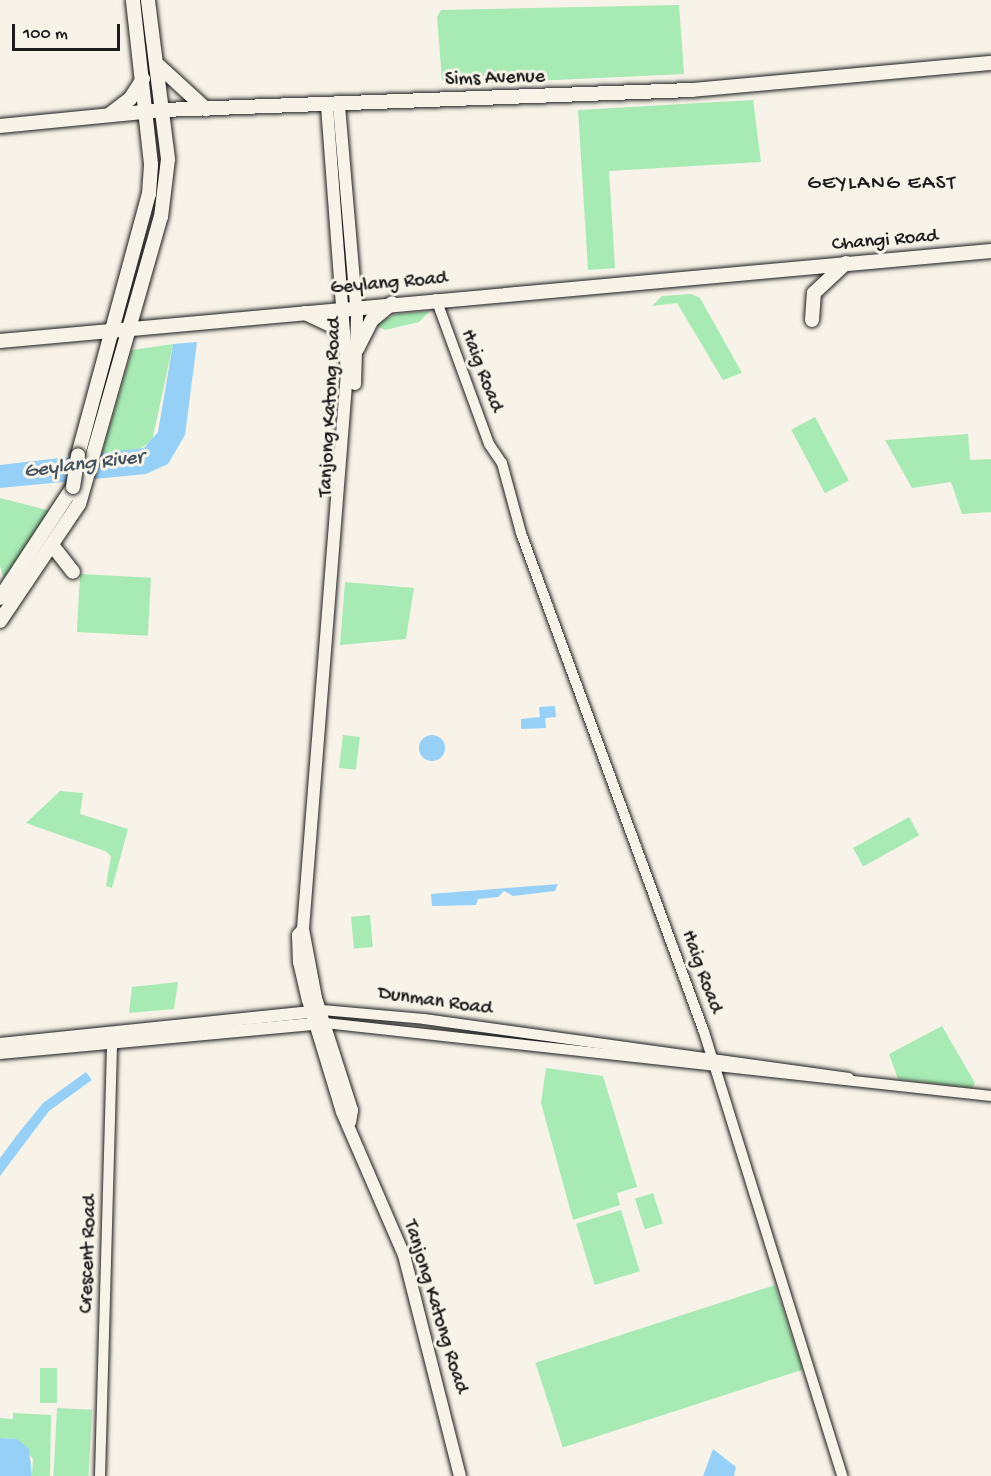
<!DOCTYPE html>
<html>
<head>
<meta charset="utf-8">
<style>
  body { margin:0 }
  #map { position:relative; width:991px; height:1476px; overflow:hidden; background:#f7f3e8; font-family:"Gochi Hand",sans-serif }
  div>[style] { position:absolute }
  .green>* { inset:0; background:#a8eab4; transform-origin:0 0 }
  .water>* { inset:0; background:#97d0f7 }
  .round { border-radius:50% }
  .roads { filter:drop-shadow(0 0 2px #1c1c1c) drop-shadow(0 0 2px #1c1c1c) }
  .tertiary>* { height:10px; margin:-5px; padding:0 5px; transform-origin:5px; border-radius:5px; background:#f7f3e8 }
  .secondary>* { height:12px; margin:-6px; padding:0 6px; transform-origin:6px; border-radius:6px; background:#f7f3e8 }
  .primary>* { height:14px; margin:-7px; padding:0 7px; transform-origin:7px; border-radius:7px; background:#f7f3e8 }
  .bridges { filter:drop-shadow(0 0 2px #1c1c1c) drop-shadow(0 0 2px #1c1c1c) }
  .primary-bridge>* { height:14px; margin:-7px; padding:0 7px; transform-origin:7px; border-radius:7px; background:#f7f3e8 }
  span { translate:-50% -50%; white-space:nowrap; text-align:center; line-height:1.15; -webkit-text-stroke:6px #f7f3e8; paint-order:stroke }
  .street-label { font-size:20px; color:#1c1c1c }
  .neighbourhood-label { font-size:21px; color:#1c1c1c; letter-spacing:1.5px }
  .water-label { font-size:21px; color:#41525e; font-style:italic }
  .scale { position:absolute; left:12px; top:24px; width:108px; height:27px; box-sizing:border-box; border:3px solid #1c1c1c; border-top:0; padding-left:8px; font-size:18px; line-height:21px; white-space:nowrap; color:#1c1c1c; -webkit-text-stroke:4px #f7f3e8; paint-order:stroke }
</style>
</head>
<body>
<div id="map">
  <div class="green">
    <i style="clip-path:polygon(679px 5px,684px 74px,450px 85px,442px 80px,437px 17px,441px 10px)"></i>
    <i style="clip-path:polygon(753px 100px,761px 162px,609px 171px,615px 268px,588px 270px,578px 110px)"></i>
    <i style="clip-path:polygon(691px 294px,700px 298px,742px 373px,723px 380px,677px 303px,652px 306px,662px 296px)"></i>
    <i style="clip-path:polygon(430px 311px,419px 322px,385px 330px,375px 325px,396px 314px)"></i>
    <i style="clip-path:polygon(173px 344px,152px 441px,133px 453px,101px 456px,132px 350px)"></i>
    <i style="left:815px;top:417px;width:72px;height:27px;rotate:62deg"></i>
    <i style="clip-path:polygon(968px 434px,970px 460px,991px 459px,991px 512px,962px 514px,951px 482px,912px 488px,885px 440px)"></i>
    <i style="clip-path:polygon(0 498px,51px 511px,4px 579px,0 566px)"></i>
    <i style="left:80px;top:574px;width:71px;height:58px;rotate:3deg"></i>
    <i style="clip-path:polygon(345px 582px,414px 588px,406px 639px,340px 645px)"></i>
    <i style="left:343px;top:735px;width:17px;height:33px;rotate:7deg"></i>
    <i style="clip-path:polygon(60px 791px,83px 793px,80px 814px,128px 829px,112px 888px,106px 886px,111px 856px,105px 851px,26px 823px)"></i>
    <i style="left:909px;top:817px;width:21px;height:64px;rotate:61deg"></i>
    <i style="left:370px;top:915px;width:32px;height:19px;rotate:85deg"></i>
    <i style="clip-path:polygon(178px 982px,174px 1009px,129px 1013px,132px 987px)"></i>
    <i style="clip-path:polygon(942px 1026px,975px 1083px,972px 1088px,898px 1079px,889px 1054px)"></i>
    <i style="clip-path:polygon(546px 1068px,603px 1076px,637px 1187px,617px 1193px,620px 1205px,573px 1220px,541px 1103px)"></i>
    <i style="left:653px;top:1193px;width:32px;height:19px;rotate:72deg"></i>
    <i style="left:621px;top:1210px;width:64px;height:47px;rotate:73deg"></i>
    <i style="left:775px;top:1285px;width:89px;height:252px;rotate:72deg"></i>
    <i style="left:40px;top:1368px;width:17px;height:35px"></i>
    <i style="left:57px;top:1408px;width:35px;height:68px;rotate:3deg"></i>
    <i style="clip-path:polygon(13px 1413px,51px 1415px,50px 1476px,32px 1476px,33px 1459px,17px 1439px,0 1438px,0 1418px,13px 1419px)"></i>
  </div>
  <div class="water">
    <i style="clip-path:polygon(197px 342px,185px 435px,168px 464px,146px 474px,0 488px,0 465px,144px 448px,158px 432px,173px 344px)"></i>
    <i style="clip-path:polygon(555px 706px,556px 717px,545px 718px,546px 728px,521px 729px,521px 719px,540px 717px,539px 707px)"></i>
    <i class="round" style="left:419px;top:735px;width:26px;height:26px"></i>
    <i style="clip-path:polygon(558px 884px,555px 891px,513px 896px,504px 891px,498px 897px,478px 899px,476px 905px,432px 906px,431px 894px)"></i>
    <i style="clip-path:polygon(86px 1072px,92px 1080px,49px 1111px,0 1176px,0 1158px,17px 1135px,43px 1103px)"></i>
    <i style="clip-path:polygon(0 1438px,17px 1439px,29px 1449px,32px 1476px,0 1476px)"></i>
    <i style="clip-path:polygon(713px 1449px,736px 1467px,734px 1476px,703px 1476px)"></i>
  </div>
  <div class="roads">
    <div class="tertiary">
      <i style="left:436px;top:299px;width:154px;rotate:69.9deg"></i>
      <i style="left:489px;top:444px;width:23px;rotate:56deg"></i>
      <i style="left:502px;top:463px;width:73px;rotate:74.8deg"></i>
      <i style="left:521px;top:533px;width:531px;rotate:69.86deg"></i>
      <i style="left:704px;top:1032px;width:465px;rotate:72.7deg"></i>
      <i style="left:322px;top:1010px;width:102px;rotate:5deg"></i>
      <i style="left:424px;top:1019px;width:429px;rotate:7.9deg"></i>
      <i style="left:325px;top:1023px;width:670px;rotate:6.26deg"></i>
      <i style="left:100px;top:1476px;width:440px;rotate:-88.4deg"></i>
    </div>
    <div class="secondary">
      <i style="left:327px;top:106px;width:267px;rotate:85.7deg"></i>
      <i style="left:347px;top:372px;width:559px;rotate:94.52deg"></i>
      <i style="left:303px;top:929px;width:70px;rotate:79.3deg"></i>
      <i style="left:316px;top:998px;width:118px;rotate:72.2deg"></i>
      <i style="left:352px;top:1110px;width:12px;rotate:99deg"></i>
      <i style="left:339px;top:106px;width:211px;rotate:85.1deg"></i>
      <i style="left:357px;top:316px;width:68px;rotate:91.7deg"></i>
      <i style="left:303px;top:929px;width:8px;rotate:130deg"></i>
      <i style="left:298px;top:935px;width:27px;rotate:88deg"></i>
      <i style="left:299px;top:962px;width:39px;rotate:77deg"></i>
      <i style="left:308px;top:1000px;width:117px;rotate:73.1deg"></i>
      <i style="left:342px;top:1112px;width:156px;rotate:66.6deg"></i>
      <i style="left:404px;top:1255px;width:228px;rotate:75.8deg"></i>
      <i style="left:0;top:1044px;width:320px;rotate:-5.9deg"></i>
      <i style="left:0;top:1053px;width:322px;rotate:-5.3deg"></i>
    </div>
    <div class="primary">
      <i style="left:159px;top:66px;width:64px;rotate:42.5deg"></i>
      <i style="left:110px;top:114px;width:25px;rotate:-37deg"></i>
      <i style="left:130px;top:99px;width:24px;rotate:-57deg"></i>
      <i style="left:0;top:126px;width:164px;rotate:-5.6deg"></i>
      <i style="left:163px;top:110px;width:529px;rotate:-2.17deg"></i>
      <i style="left:692px;top:90px;width:300px;rotate:-5.2deg"></i>
      <i style="left:305px;top:313px;width:35px;rotate:25deg"></i>
      <i style="left:337px;top:328px;width:24px;rotate:66deg"></i>
      <i style="left:812px;top:320px;width:27px;rotate:-86deg"></i>
      <i style="left:814px;top:293px;width:44px;rotate:-43.2deg"></i>
      <i style="left:0;top:341px;width:995px;rotate:-5.19deg"></i>
      <i style="left:357px;top:349px;width:33px;rotate:-63deg"></i>
      <i style="left:372px;top:320px;width:26px;rotate:-40deg"></i>
      <i style="left:78px;top:455px;width:270px;rotate:-74.8deg"></i>
      <i style="left:149px;top:194px;width:30px;rotate:-86deg"></i>
      <i style="left:151px;top:164px;width:165px;rotate:-96.3deg"></i>
      <i style="left:52px;top:545px;width:34px;rotate:52deg"></i>
      <i style="left:0;top:598px;width:133px;rotate:-56.7deg"></i>
      <i style="left:0;top:621px;width:141px;rotate:-56deg"></i>
      <i style="left:79px;top:504px;width:298px;rotate:-74.1deg"></i>
      <i style="left:161px;top:217px;width:58px;rotate:-83.1deg"></i>
      <i style="left:168px;top:159px;width:160px;rotate:-97.2deg"></i>
    </div>
  </div>
  <div class="bridges">
    <div class="primary-bridge">
      <i style="left:73px;top:487px;width:32px;rotate:-81deg"></i>
    </div>
  </div>
  <div class="street-label">
    <span style="left:495px;top:79px;rotate:-2deg">Sims Avenue</span>
    <span style="left:885px;top:241px;rotate:-5deg">Changi Road</span>
    <span style="left:389px;top:284px;rotate:-5deg">Geylang Road</span>
    <span style="left:481px;top:371px;rotate:69deg">Haig Road</span>
    <span style="left:331px;top:407px;rotate:-87deg">Tanjong Katong Road</span>
    <span style="left:701px;top:972px;rotate:70deg">Haig Road</span>
    <span style="left:435px;top:1002px;rotate:8deg">Dunman Road</span>
    <span style="left:89px;top:1254px;rotate:-88deg">Crescent Road</span>
    <span style="left:435px;top:1307px;rotate:73deg">Tanjong Katong Road</span>
  </div>
  <div class="neighbourhood-label">
    <span style="left:882px;top:185px">GEYLANG EAST</span>
  </div>
  <div class="water-label">
    <span style="left:84px;top:466px;rotate:-7deg">Geylang River</span>
  </div>
  <div class="scale">100 m</div>
</div>
</body>
</html>
